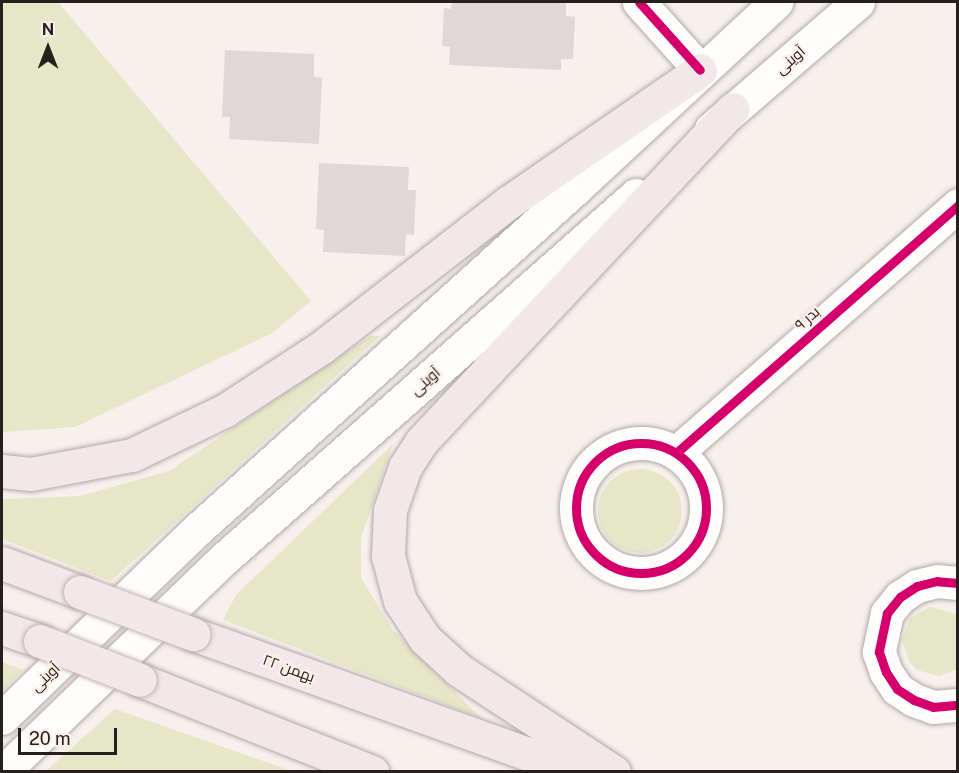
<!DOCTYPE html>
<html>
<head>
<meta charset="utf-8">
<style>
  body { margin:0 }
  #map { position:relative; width:959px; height:773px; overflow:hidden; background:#f8f0ed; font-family:"Public Sans",Cairo,sans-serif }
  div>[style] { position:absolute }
  .green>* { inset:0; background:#e6e6c8 }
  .round { border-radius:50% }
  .building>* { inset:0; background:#ded9d6 }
  .roads { filter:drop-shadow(0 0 2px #b0aaa8) drop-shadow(0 0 2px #b0aaa8) }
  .minor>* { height:33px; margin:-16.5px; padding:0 16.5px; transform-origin:16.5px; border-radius:16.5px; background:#fefdfc }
  .minor>.ring { margin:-16.5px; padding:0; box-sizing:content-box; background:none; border:33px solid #fefdfc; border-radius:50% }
  .secondary>* { height:33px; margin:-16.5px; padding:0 16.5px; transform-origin:16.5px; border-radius:16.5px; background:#fefdfc }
  .trunk>* { height:33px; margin:-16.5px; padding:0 16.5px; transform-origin:16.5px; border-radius:16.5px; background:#f2e8e9 }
  .bridges { filter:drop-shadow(0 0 2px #c2b2b2) drop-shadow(0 0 2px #c2b2b2) }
  .trunk-bridge>* { height:33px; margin:-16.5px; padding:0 16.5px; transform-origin:16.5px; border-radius:16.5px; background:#f2e8e9 }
  .cycleway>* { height:9px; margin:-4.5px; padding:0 4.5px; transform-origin:4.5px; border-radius:4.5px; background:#d6006c }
  .cycleway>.ring { margin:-4.5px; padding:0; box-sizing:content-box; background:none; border:9px solid #d6006c; border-radius:50% }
  span { translate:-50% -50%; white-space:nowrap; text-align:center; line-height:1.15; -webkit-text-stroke:4.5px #fdefe8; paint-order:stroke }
  .street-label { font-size:15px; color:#25201e }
  .frame { position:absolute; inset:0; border:3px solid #25201e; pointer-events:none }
  .north { position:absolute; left:18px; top:18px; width:60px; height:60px; -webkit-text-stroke:4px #fdefe8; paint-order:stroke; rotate:0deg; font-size:16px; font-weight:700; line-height:24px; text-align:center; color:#25201e }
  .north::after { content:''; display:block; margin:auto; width:21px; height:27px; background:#25201e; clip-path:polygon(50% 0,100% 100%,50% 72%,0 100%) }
  .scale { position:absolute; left:18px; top:728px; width:99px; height:27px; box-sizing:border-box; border:3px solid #25201e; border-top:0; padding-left:8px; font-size:18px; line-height:21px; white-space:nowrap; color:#25201e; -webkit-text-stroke:4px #fdefe8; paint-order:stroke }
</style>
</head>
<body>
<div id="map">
  <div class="green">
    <i style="clip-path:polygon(2px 2px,58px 2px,311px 301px,272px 333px,75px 427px,2px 432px)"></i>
    <i style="clip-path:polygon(370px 336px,380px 336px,111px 581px,2px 539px,2px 499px,80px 496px,169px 471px)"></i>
    <i style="clip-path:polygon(393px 444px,361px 538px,361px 578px,393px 630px,481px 718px,223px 620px,236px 595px)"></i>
    <i class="round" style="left:598px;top:469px;width:84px;height:84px"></i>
    <i style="clip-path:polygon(930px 607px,957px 614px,957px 669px,939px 676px,917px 670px,909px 662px,902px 640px,910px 618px)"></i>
    <i style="clip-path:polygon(2px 662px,23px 670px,2px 691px)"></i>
    <i style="clip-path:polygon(115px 709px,292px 771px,46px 771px)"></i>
  </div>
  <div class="building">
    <i style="clip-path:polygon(452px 2px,566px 2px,566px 16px,575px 17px,573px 59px,561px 59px,561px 70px,449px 65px,450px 47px,442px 46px,444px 8px,451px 9px)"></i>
    <i style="clip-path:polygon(225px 50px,314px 54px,314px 77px,322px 78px,319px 144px,229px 139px,230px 117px,222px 117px)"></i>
    <i style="clip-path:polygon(319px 163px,409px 167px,408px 190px,416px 190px,414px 235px,406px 234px,405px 256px,323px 252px,324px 230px,316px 229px)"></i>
  </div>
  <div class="roads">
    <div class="minor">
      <i style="left:639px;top:2px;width:91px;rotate:48.1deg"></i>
      <i class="ring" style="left:576px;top:443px;width:97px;height:97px"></i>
      <i style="left:676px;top:453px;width:376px;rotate:-41.3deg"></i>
      <i style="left:958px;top:583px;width:21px;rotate:-175deg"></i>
      <i style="left:937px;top:581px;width:21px;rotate:166deg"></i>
      <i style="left:917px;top:586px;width:20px;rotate:147deg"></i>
      <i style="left:900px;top:597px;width:21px;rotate:129deg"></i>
      <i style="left:887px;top:613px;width:40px;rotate:102deg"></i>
      <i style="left:879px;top:652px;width:21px;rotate:71deg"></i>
      <i style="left:886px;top:672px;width:20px;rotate:57deg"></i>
      <i style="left:897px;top:689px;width:20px;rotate:33deg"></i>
      <i style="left:914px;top:700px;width:20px;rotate:20deg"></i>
      <i style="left:933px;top:707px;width:25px;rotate:-5deg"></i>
    </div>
    <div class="secondary">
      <i style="left:711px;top:129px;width:194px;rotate:-40.8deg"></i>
      <i style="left:2px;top:718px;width:274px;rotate:-44deg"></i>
      <i style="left:199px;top:528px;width:506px;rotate:-42.04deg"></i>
      <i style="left:575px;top:189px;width:275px;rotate:-42.9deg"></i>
      <i style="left:3px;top:772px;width:310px;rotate:-44deg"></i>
      <i style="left:226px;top:557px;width:547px;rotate:-41.44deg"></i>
    </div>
    <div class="trunk">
      <i style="left:2px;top:471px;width:29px;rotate:6deg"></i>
      <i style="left:31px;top:474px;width:103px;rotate:-10.7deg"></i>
      <i style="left:132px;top:455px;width:102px;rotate:-25.6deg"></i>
      <i style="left:224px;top:411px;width:117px;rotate:-33.1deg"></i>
      <i style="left:322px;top:347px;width:237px;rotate:-37.8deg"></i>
      <i style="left:509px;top:202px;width:232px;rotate:-34.6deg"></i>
      <i style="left:2px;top:563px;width:83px;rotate:20.4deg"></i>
      <i style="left:2px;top:628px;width:40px;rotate:18.9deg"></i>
      <i style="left:193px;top:634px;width:409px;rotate:19.7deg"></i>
      <i style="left:140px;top:680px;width:250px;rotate:21.6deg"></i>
      <i style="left:614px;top:772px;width:186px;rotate:-146.7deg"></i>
      <i style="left:459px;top:670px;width:46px;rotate:-137.6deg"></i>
      <i style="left:425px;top:639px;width:45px;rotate:-123.3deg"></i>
      <i style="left:400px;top:601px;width:47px;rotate:-104.9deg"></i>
      <i style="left:388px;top:556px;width:46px;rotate:-87.5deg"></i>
      <i style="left:390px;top:510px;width:46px;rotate:-70.8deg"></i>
      <i style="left:405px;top:467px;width:30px;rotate:-57deg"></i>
      <i style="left:421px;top:442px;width:456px;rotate:-46.9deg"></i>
    </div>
  </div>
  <div class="bridges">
    <div class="trunk-bridge">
      <i style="left:80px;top:592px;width:121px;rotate:20.4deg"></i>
      <i style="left:40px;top:641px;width:107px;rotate:21.3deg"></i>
    </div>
  </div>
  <div class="cycleway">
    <i style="left:639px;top:2px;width:91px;rotate:48.1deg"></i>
    <i class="ring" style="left:576px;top:443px;width:121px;height:121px"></i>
    <i style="left:676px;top:453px;width:376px;rotate:-41.3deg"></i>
    <i style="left:958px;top:583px;width:21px;rotate:-175deg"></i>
    <i style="left:937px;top:581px;width:21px;rotate:166deg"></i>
    <i style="left:917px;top:586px;width:20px;rotate:147deg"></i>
    <i style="left:900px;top:597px;width:21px;rotate:129deg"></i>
    <i style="left:887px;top:613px;width:40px;rotate:102deg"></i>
    <i style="left:879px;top:652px;width:21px;rotate:71deg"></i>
    <i style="left:886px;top:672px;width:20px;rotate:57deg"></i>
    <i style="left:897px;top:689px;width:20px;rotate:33deg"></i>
    <i style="left:914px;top:700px;width:20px;rotate:20deg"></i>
    <i style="left:933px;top:707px;width:25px;rotate:-5deg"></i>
  </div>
  <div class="street-label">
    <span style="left:790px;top:60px;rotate:-41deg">آوینی</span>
    <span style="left:807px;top:318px;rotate:-41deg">بدر ۹</span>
    <span style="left:425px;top:381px;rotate:-41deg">آوینی</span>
    <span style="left:289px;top:668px;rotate:20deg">۲۲ بهمن</span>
    <span style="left:45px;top:677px;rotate:-44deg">آوینی</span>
  </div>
  <div class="frame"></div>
  <div class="north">N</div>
  <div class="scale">20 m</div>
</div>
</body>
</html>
